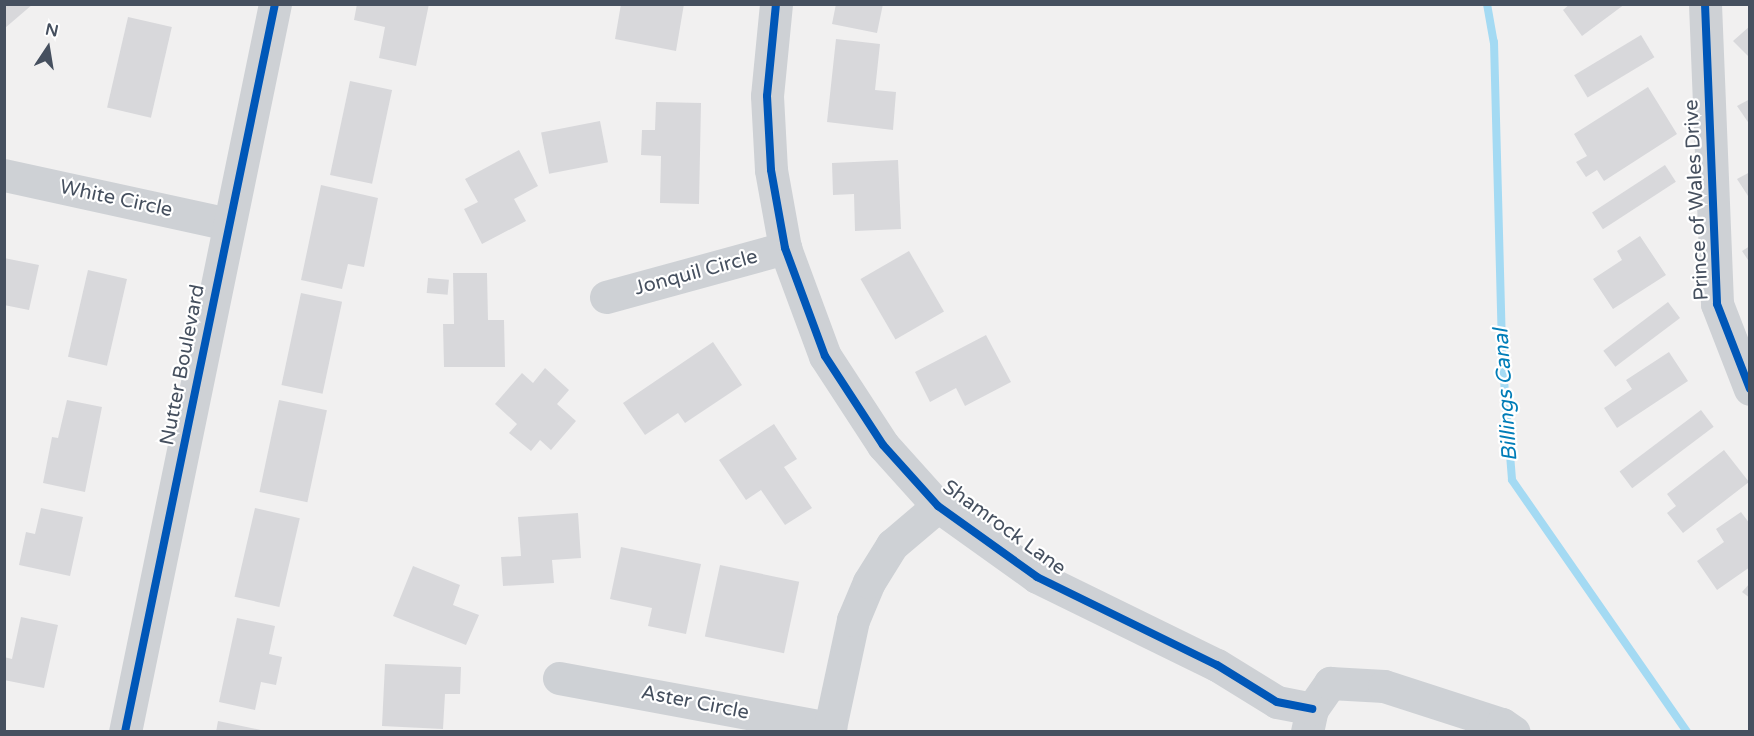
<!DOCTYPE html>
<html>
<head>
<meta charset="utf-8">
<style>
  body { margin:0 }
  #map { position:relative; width:1754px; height:736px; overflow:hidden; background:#f1f0f0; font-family:"Varela Round",sans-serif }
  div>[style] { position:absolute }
  .stream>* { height:8px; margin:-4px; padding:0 4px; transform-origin:4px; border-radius:4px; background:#a4daf3 }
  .building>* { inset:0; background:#d8d8db; transform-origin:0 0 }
  .minor>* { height:33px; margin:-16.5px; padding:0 16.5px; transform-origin:16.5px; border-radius:16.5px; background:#ced1d5 }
  .cycleway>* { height:8px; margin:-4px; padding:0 4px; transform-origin:4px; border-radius:4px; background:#0057b8 }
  span { translate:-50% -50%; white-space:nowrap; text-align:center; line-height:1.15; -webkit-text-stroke:4.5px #fff; paint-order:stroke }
  .street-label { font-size:20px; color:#46505f }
  .water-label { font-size:21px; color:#007db8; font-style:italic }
  .frame { position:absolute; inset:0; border:6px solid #46505f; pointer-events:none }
  .north { position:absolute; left:18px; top:18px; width:60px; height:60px; -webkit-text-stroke:4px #fff; paint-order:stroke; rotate:12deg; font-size:16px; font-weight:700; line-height:24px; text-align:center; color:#46505f }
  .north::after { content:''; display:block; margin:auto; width:21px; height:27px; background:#46505f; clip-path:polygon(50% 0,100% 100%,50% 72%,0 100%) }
</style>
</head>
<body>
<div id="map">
  <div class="stream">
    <i style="left:1487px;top:4px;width:39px;rotate:80deg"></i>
    <i style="left:1494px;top:42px;width:313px;rotate:88.5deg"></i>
    <i style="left:1502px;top:355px;width:125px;rotate:85.4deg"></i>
    <i style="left:1512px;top:480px;width:307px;rotate:55.2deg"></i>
  </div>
  <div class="building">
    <i style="clip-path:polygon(5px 4px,33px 4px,5px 28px)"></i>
    <i style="clip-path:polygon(357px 4px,429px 4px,416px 66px,379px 58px,385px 27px,354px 20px)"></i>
    <i style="clip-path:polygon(621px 4px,684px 4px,676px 51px,615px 39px)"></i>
    <i style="clip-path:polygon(836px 4px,883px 4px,877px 33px,832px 24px)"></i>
    <i style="clip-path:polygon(1570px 4px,1625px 4px,1582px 36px,1563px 10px)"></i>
    <i style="left:128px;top:17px;width:45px;height:93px;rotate:13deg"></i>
    <i style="clip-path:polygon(1750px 26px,1750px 58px,1733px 41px)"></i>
    <i style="left:1641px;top:35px;width:26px;height:78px;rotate:59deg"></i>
    <i style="clip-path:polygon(836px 39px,880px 44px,875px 90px,896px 92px,893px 130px,827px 122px)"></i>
    <i style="left:350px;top:81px;width:43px;height:96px;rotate:12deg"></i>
    <i style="clip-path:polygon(1648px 87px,1677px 134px,1604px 181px,1597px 170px,1586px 177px,1576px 162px,1587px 156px,1574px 134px)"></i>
    <i style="clip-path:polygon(1750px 99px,1750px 125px,1737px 106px)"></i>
    <i style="clip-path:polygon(656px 102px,701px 103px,699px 204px,660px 203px,661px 156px,641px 155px,642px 130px,655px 130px)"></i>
    <i style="left:600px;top:121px;width:42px;height:60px;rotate:79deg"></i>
    <i style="clip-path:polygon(519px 150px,538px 186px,514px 199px,526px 221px,482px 244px,464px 209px,478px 202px,465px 179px)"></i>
    <i style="clip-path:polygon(898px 160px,901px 229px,855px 231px,854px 194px,833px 195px,832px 163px)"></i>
    <i style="left:1665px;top:165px;width:20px;height:87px;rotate:57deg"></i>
    <i style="clip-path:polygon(1750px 172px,1750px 199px,1737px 179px)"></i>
    <i style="clip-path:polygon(321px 185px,378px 198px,364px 267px,348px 264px,342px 289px,301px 280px)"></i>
    <i style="clip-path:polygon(1640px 236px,1666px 275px,1613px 309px,1593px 279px,1622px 260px,1617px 251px)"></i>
    <i style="clip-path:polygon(1750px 246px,1750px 263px,1742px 251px)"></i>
    <i style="left:909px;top:251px;width:70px;height:56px;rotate:60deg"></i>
    <i style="clip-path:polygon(4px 258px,39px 265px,29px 310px,4px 305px)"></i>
    <i style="left:88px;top:270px;width:40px;height:89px;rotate:13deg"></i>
    <i style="clip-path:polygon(453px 273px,487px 273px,488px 320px,504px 320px,505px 367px,444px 367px,443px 324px,454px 324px)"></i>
    <i style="left:428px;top:278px;width:21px;height:15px;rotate:5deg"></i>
    <i style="left:301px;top:293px;width:42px;height:94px;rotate:12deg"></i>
    <i style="left:1668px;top:302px;width:20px;height:81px;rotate:53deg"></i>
    <i style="clip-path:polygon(986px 335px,1011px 382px,965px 406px,956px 388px,930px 402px,915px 372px)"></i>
    <i style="clip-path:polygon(713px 342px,742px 385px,685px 423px,678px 413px,645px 435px,623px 403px)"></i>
    <i style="clip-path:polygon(1669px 352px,1688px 381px,1617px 428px,1604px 408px,1632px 389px,1626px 380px)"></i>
    <i style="clip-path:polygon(545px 368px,569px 390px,557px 404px,576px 421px,551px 450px,540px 440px,531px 451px,509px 433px,517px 424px,495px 404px,522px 373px,533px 383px)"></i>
    <i style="clip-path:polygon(67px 400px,102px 407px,85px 492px,43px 483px,52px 437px,58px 438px)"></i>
    <i style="left:279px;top:400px;width:49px;height:94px;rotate:12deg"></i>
    <i style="left:1701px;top:410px;width:21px;height:102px;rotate:53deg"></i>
    <i style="clip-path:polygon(774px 424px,797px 459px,784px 467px,812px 508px,785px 525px,761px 490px,746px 500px,719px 460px)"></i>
    <i style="clip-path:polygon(1724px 450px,1749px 482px,1683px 533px,1667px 513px,1676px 506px,1667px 494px)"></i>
    <i style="clip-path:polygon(41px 508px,83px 517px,70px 576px,19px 565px,26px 532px,35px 534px)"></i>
    <i style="left:255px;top:508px;width:46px;height:91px;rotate:13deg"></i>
    <i style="clip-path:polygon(1741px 512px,1750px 524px,1750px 567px,1717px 590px,1697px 561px,1724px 542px,1716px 529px)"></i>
    <i style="clip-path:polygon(578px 513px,581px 558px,552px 560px,554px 583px,503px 586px,501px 557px,521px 556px,518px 517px)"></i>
    <i style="clip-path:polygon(621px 547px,701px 564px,686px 634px,648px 626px,652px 608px,610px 599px)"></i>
    <i style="left:720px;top:565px;width:81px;height:73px;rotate:12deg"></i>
    <i style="clip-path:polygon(413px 566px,460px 585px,453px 605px,479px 615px,466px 645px,393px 616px)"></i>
    <i style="clip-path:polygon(1750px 583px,1750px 598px,1742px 592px)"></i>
    <i style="clip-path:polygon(21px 617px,58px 625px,44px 688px,4px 680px,4px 657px,12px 659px)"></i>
    <i style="clip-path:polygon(237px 618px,275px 626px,269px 654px,282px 657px,276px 685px,261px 682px,255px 710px,219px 702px)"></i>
    <i style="clip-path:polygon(385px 664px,461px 667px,460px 694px,445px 694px,443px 729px,382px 726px)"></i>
    <i style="clip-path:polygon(218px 721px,261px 730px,261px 732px,216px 732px)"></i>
  </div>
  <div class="minor">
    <i style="left:776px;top:4px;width:92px;rotate:95.6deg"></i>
    <i style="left:767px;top:96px;width:74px;rotate:86.9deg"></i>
    <i style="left:771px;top:170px;width:79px;rotate:79.8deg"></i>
    <i style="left:785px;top:248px;width:115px;rotate:69.7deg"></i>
    <i style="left:825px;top:356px;width:106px;rotate:56.9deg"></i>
    <i style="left:883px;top:445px;width:82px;rotate:48deg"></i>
    <i style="left:938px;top:506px;width:122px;rotate:35.6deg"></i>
    <i style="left:1037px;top:577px;width:200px;rotate:26.1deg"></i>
    <i style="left:1217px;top:665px;width:70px;rotate:31.7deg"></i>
    <i style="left:1277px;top:702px;width:36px;rotate:11deg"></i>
    <i style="left:1705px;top:4px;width:300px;rotate:87.7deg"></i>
    <i style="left:1717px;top:304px;width:91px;rotate:68.8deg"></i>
    <i style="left:4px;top:175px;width:229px;rotate:12.3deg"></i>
    <i style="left:606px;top:297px;width:186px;rotate:-15.3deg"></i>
    <i style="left:559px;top:678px;width:276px;rotate:10.5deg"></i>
    <i style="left:125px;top:732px;width:743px;rotate:-78.36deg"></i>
    <i style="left:829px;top:732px;width:115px;rotate:-77.9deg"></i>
    <i style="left:853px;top:620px;width:41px;rotate:-67.2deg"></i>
    <i style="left:869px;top:582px;width:44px;rotate:-58.1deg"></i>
    <i style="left:892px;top:545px;width:60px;rotate:-40.3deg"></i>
    <i style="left:1307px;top:732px;width:24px;rotate:-78deg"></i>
    <i style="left:1312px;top:709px;width:32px;rotate:-55deg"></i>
    <i style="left:1330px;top:683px;width:54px;rotate:3.2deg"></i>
    <i style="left:1384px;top:686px;width:124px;rotate:17.9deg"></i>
    <i style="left:1502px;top:724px;width:14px;rotate:34deg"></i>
  </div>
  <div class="cycleway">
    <i style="left:776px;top:4px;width:92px;rotate:95.6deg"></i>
    <i style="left:767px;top:96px;width:74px;rotate:86.9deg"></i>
    <i style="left:771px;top:170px;width:79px;rotate:79.8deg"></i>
    <i style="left:785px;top:248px;width:115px;rotate:69.7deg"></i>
    <i style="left:825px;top:356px;width:106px;rotate:56.9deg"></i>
    <i style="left:883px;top:445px;width:82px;rotate:48deg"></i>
    <i style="left:938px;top:506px;width:122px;rotate:35.6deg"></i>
    <i style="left:1037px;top:577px;width:200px;rotate:26.1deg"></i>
    <i style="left:1217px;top:665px;width:70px;rotate:31.7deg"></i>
    <i style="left:1277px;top:702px;width:36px;rotate:11deg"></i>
    <i style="left:1705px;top:4px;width:300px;rotate:87.7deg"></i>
    <i style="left:1717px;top:304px;width:91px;rotate:68.8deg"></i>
    <i style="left:125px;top:732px;width:743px;rotate:-78.36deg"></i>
  </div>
  <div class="street-label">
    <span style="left:116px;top:199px;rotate:12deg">White Circle</span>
    <span style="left:1697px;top:200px;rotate:-93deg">Prince of Wales Drive</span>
    <span style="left:696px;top:273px;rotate:-15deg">Jonquil Circle</span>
    <span style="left:183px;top:365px;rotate:-79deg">Nutter Boulevard</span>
    <span style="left:1004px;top:528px;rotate:36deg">Shamrock Lane</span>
    <span style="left:695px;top:703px;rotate:11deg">Aster Circle</span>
  </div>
  <div class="water-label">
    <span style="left:1506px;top:395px;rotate:-94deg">Billings Canal</span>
  </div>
  <div class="frame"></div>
  <div class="north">N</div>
</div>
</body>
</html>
